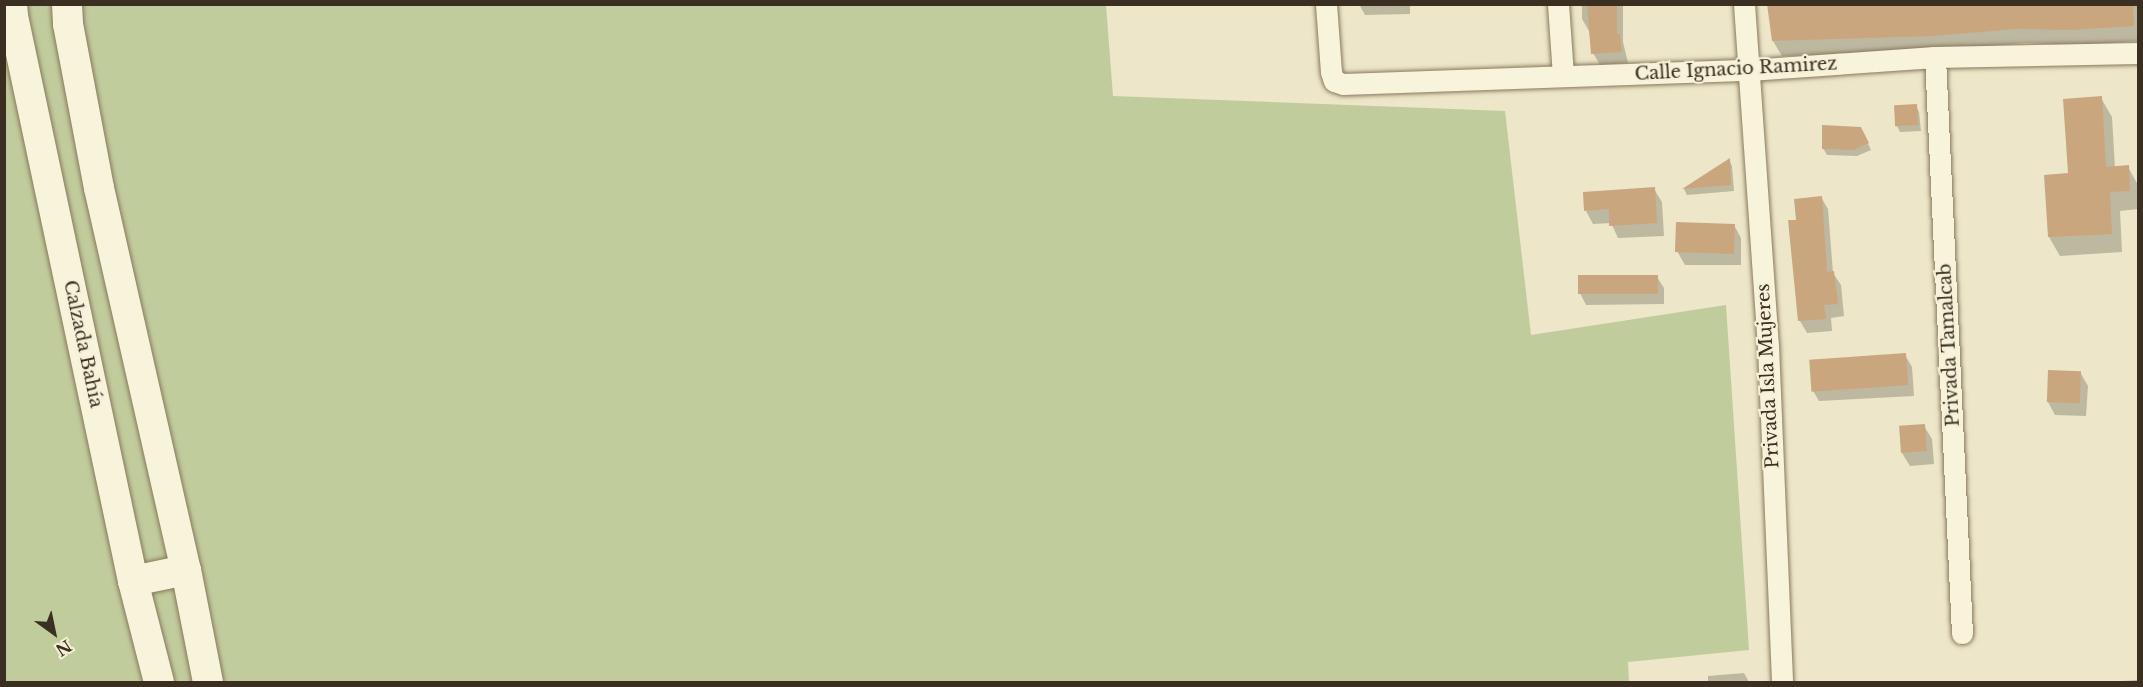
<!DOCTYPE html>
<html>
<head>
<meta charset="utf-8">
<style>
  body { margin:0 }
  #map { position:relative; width:2143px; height:687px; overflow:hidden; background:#ede6c8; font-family:"Libre Baskerville",serif }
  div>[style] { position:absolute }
  .green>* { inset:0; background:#c1cc9c }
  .shadow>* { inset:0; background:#0003 }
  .building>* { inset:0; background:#caa67f; transform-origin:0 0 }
  .roads { filter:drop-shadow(0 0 2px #89795d) drop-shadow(0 0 2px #89795d) }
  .minor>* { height:21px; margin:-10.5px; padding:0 10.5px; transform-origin:10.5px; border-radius:10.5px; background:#f8f3db }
  .secondary>* { height:30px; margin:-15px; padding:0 15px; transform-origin:15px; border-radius:15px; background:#f8f3db }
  span { translate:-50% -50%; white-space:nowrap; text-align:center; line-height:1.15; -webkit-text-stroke:4.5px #f5f0d7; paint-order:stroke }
  .street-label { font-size:18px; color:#3a2f20 }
  .frame { position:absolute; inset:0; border:6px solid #3a2f20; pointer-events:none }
  .north { position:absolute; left:24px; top:603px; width:60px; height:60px; -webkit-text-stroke:4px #f5f0d7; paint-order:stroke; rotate:147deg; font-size:16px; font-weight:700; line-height:24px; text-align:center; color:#3a2f20 }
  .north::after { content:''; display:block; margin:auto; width:21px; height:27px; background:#3a2f20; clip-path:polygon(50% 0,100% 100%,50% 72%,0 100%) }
</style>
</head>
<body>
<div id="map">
  <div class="green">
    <i style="clip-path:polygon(5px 5px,1106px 5px,1113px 96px,1505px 111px,1531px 335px,1726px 305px,1749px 650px,1628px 662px,1629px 682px,5px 682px)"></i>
  </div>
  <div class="shadow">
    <i style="clip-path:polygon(1359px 4px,1410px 4px,1410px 14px,1365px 15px)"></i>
    <i style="clip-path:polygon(1582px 4px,1623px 4px,1623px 42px,1628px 63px,1600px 65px,1593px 53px,1589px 31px,1582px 19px)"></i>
    <i style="clip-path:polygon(1770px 4px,2138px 4px,2138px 41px,2081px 45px,2025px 43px,1943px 51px,1782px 56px,1773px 41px)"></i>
    <i style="clip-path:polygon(2101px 98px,2112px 117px,2115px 168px,2128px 167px,2138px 185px,2138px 209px,2120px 211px,2122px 252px,2060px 256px,2049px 237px,2045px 176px,2069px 175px)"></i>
    <i style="clip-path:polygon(1916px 106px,1919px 112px,1921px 131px,1900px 132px,1897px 126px)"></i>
    <i style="clip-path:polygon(1864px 135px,1871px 150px,1857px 156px,1827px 155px,1823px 148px)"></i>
    <i style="clip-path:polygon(1729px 160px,1732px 166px,1734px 191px,1687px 195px,1684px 189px)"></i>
    <i style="clip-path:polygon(1654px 189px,1662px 202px,1664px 236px,1618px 238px,1611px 223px,1593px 224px,1586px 211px)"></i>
    <i style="clip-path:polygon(1821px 197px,1828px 209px,1833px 273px,1841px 285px,1844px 316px,1831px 318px,1832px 331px,1807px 333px,1800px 321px,1790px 221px,1798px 221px)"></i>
    <i style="clip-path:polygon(1734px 225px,1741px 238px,1741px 265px,1685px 265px,1677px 251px)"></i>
    <i style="clip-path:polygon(1657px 277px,1664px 288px,1664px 304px,1586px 305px,1580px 293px)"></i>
    <i style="clip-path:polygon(1905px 355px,1912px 367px,1914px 396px,1819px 401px,1812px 389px)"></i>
    <i style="clip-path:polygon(2080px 372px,2088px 386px,2086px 416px,2055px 415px,2048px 402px)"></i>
    <i style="clip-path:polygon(1924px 426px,1932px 439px,1934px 464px,1910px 466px,1902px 453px,1900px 428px)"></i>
    <i style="clip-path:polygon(1744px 673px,1749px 682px,1708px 682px,1708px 676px)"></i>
    <i style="clip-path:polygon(2138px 680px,2138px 682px,2105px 682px)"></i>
  </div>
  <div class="building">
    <i style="clip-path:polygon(1587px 4px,1617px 4px,1617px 34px,1620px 34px,1622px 52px,1591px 54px)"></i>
    <i style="clip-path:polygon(1767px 4px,2133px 4px,2134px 26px,2071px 30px,2015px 29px,1933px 36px,1772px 41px)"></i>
    <i style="clip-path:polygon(2102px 96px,2106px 167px,2129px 165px,2130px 191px,2110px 192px,2112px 234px,2048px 237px,2044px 175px,2068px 173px,2063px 99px)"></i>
    <i style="left:1917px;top:104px;width:21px;height:23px;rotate:87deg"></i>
    <i style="clip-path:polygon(1822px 125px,1861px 127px,1869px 143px,1853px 150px,1822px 149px)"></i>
    <i style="clip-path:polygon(1730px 158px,1731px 185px,1682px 189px)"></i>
    <i style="clip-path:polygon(1655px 187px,1657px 223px,1609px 226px,1609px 209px,1584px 211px,1583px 192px)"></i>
    <i style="clip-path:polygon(1822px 196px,1827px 272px,1834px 271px,1838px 304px,1824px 305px,1826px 319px,1798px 321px,1788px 220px,1796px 220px,1794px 199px)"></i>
    <i style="left:1676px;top:222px;width:59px;height:30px;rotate:2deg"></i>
    <i style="left:1578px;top:275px;width:80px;height:19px"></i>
    <i style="left:1906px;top:353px;width:32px;height:97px;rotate:86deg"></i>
    <i style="left:2048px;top:370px;width:33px;height:32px;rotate:2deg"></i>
    <i style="left:1925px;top:424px;width:27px;height:26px;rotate:86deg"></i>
  </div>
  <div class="roads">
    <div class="minor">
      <i style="left:1326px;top:4px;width:68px;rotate:85.8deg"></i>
      <i style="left:1331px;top:72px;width:9px;rotate:72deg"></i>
      <i style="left:1334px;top:81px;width:9px;rotate:18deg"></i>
      <i style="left:1343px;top:84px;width:406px;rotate:-2deg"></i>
      <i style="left:1749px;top:70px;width:186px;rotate:-4deg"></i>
      <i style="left:1935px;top:57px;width:203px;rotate:-1.1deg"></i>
      <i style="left:1558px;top:4px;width:72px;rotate:86deg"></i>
      <i style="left:1744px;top:4px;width:343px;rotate:86deg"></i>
      <i style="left:1768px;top:346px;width:336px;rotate:87.6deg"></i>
      <i style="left:1935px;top:57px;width:577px;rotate:87.32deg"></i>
    </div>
    <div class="secondary">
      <i style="left:12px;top:4px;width:12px;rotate:85deg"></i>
      <i style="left:13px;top:16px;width:578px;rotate:78.01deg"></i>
      <i style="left:133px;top:581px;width:104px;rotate:75.6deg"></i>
      <i style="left:67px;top:4px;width:20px;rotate:87deg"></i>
      <i style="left:68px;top:24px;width:167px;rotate:79.3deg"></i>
      <i style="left:99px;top:188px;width:392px;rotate:77.2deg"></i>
      <i style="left:186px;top:570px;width:114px;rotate:78.9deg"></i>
      <i style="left:133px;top:581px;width:54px;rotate:-11.7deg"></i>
    </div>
  </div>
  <div class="street-label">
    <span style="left:1736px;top:69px;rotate:-3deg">Calle Ignacio Ramirez</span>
    <span style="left:83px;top:344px;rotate:78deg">Calzada Bahía</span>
    <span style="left:1949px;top:345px;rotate:-93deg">Privada Tamalcab</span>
    <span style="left:1768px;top:376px;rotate:-93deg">Privada Isla Mujeres</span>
  </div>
  <div class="frame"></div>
  <div class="north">N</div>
</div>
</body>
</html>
